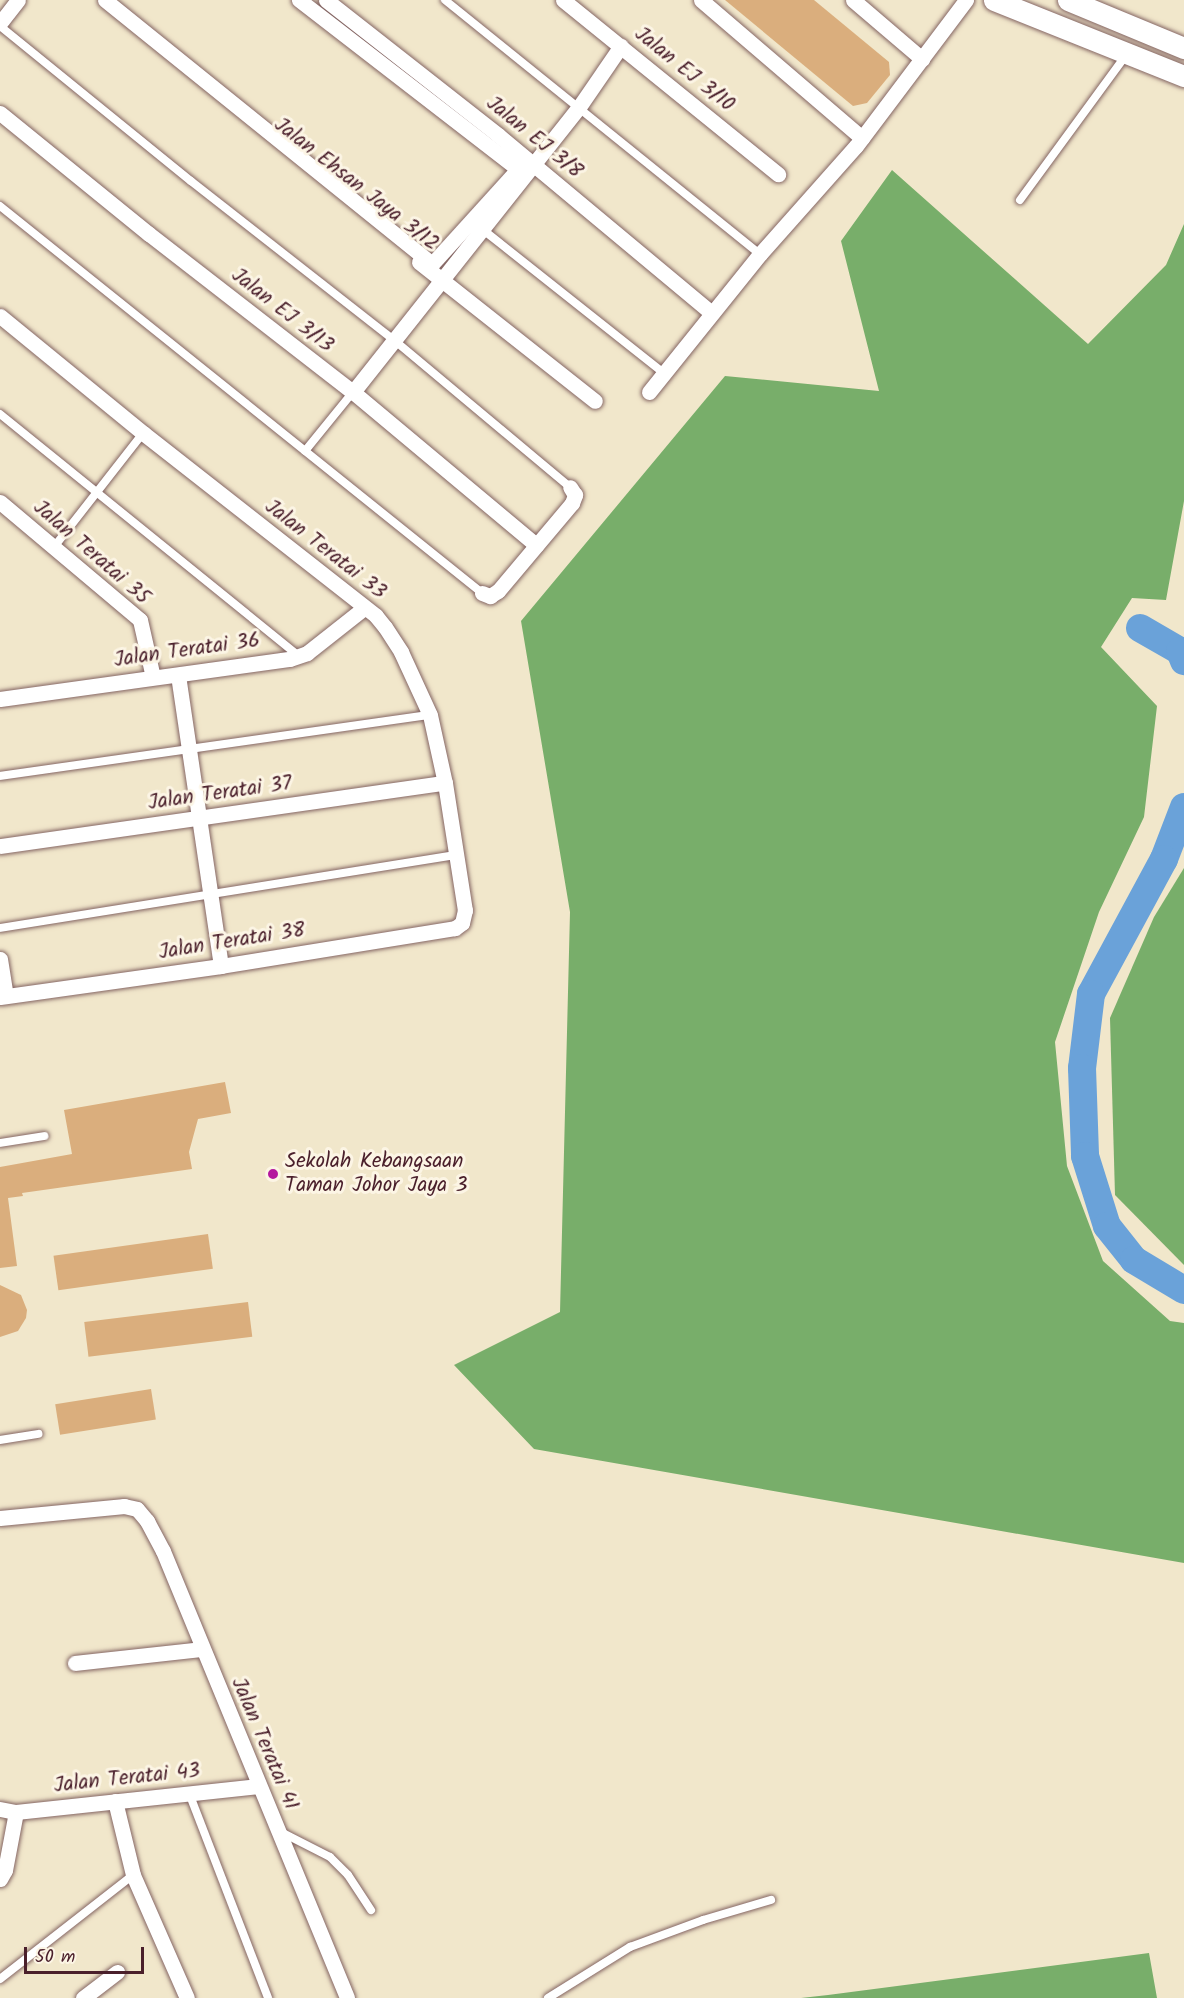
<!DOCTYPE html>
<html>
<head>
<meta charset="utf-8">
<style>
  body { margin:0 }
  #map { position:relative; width:1184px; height:1998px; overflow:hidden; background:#f1e7cb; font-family:Kalam,sans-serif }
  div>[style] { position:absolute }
  .forest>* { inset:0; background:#78ae6a }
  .river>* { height:28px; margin:-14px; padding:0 14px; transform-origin:14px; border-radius:14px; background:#6aa2d9 }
  .building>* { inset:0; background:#daae7d; transform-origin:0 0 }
  .roads { filter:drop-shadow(0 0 2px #846563) drop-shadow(0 0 2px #846563) }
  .lane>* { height:8px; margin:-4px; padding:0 4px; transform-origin:4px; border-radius:4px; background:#fff }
  .street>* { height:15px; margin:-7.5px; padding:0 7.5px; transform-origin:7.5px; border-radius:7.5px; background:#fff }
  .secondary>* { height:21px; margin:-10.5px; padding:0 10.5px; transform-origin:10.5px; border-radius:10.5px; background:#fff }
  .dots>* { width:16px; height:16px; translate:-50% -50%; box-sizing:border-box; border:3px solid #fcf5e5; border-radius:50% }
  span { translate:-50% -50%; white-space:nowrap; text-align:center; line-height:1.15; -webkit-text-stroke:6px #fcf5e5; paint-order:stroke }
  .street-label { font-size:21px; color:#4a1f2b }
  .poi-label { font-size:21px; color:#4a1f2b }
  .left { translate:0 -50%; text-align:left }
  .scale { position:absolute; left:24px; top:1947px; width:120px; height:27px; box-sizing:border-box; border:3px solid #4a1f2b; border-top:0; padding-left:8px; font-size:18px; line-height:21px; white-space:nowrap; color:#4a1f2b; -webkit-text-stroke:4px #fcf5e5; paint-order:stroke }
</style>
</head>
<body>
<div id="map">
  <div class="forest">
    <i style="clip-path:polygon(892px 170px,1088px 344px,1166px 265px,1184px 224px,1184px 501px,1166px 600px,1132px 598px,1101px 647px,1157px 706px,1144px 817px,1099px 912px,1055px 1042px,1067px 1166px,1103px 1261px,1170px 1321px,1184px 1323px,1184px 1563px,534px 1449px,454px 1365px,560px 1312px,570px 912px,521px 621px,725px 376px,879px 391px,841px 241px)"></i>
    <i style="clip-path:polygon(1184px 868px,1184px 1265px,1115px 1195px,1110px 1018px,1154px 917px)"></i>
    <i style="clip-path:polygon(1149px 1953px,1157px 1998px,801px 1998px,828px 1995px)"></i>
  </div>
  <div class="river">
    <i style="left:1140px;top:628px;width:46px;rotate:29.9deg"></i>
    <i style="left:1180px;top:651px;width:11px;rotate:68deg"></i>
    <i style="left:1184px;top:807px;width:56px;rotate:111deg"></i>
    <i style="left:1164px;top:859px;width:153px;rotate:118.4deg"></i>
    <i style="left:1091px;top:994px;width:75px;rotate:96.9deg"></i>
    <i style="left:1082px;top:1068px;width:88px;rotate:88deg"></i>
    <i style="left:1085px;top:1156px;width:73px;rotate:72.6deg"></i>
    <i style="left:1107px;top:1226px;width:43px;rotate:51.5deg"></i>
    <i style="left:1134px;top:1260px;width:58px;rotate:31deg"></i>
  </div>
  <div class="building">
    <i style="clip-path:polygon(725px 0,814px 0,889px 62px,890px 75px,867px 103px,853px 106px)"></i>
    <i style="clip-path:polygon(225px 1082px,231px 1113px,198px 1119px,189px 1152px,192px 1169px,22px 1193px,23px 1196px,8px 1198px,17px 1266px,0 1268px,0 1167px,72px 1154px,64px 1110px)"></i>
    <i style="left:208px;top:1234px;width:35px;height:156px;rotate:82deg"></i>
    <i style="clip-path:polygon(0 1285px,21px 1295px,27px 1310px,26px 1318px,18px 1331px,0 1337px)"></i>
    <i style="left:248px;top:1302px;width:35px;height:165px;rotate:83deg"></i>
    <i style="left:151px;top:1389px;width:31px;height:97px;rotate:81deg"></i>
  </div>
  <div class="roads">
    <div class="lane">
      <i style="left:445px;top:0;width:405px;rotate:38.9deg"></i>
      <i style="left:0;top:26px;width:246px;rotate:39.1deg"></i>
      <i style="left:191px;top:181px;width:258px;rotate:38.1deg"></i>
      <i style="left:394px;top:340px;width:229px;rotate:39.9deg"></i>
      <i style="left:1020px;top:200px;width:181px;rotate:-53.8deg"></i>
      <i style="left:0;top:206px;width:618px;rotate:38.76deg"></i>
      <i style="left:482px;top:229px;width:232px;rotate:38.4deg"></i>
      <i style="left:0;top:414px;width:385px;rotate:39deg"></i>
      <i style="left:305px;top:451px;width:76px;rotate:-50.9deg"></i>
      <i style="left:54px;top:547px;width:145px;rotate:-52deg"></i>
      <i style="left:0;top:776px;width:434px;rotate:-8.1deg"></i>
      <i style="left:0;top:928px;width:462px;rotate:-9.1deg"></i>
      <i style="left:0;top:1143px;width:45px;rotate:-9deg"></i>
      <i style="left:0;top:1440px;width:39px;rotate:-9deg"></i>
      <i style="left:189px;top:1793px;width:220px;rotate:68.9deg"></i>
      <i style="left:281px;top:1832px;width:55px;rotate:27deg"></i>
      <i style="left:330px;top:1857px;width:25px;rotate:45deg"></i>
      <i style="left:348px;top:1875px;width:42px;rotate:56.7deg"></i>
      <i style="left:0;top:1979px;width:169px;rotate:-38deg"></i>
      <i style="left:548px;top:1998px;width:97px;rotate:-31.9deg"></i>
      <i style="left:630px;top:1947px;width:78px;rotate:-20.3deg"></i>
      <i style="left:703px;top:1920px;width:71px;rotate:-16.4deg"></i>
    </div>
    <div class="street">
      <i style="left:105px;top:0;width:420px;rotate:38.9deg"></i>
      <i style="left:432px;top:264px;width:128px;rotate:-47.8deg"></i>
      <i style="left:518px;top:169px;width:277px;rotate:-142.3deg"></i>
      <i style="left:326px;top:0;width:219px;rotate:38.1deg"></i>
      <i style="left:498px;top:135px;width:278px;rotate:39.8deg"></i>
      <i style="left:563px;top:0;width:277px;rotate:39deg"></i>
      <i style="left:701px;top:0;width:212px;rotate:40.6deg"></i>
      <i style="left:853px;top:0;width:91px;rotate:40.5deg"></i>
      <i style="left:0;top:23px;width:29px;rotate:-52deg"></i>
      <i style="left:0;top:113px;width:192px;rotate:39.1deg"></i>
      <i style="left:149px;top:234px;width:258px;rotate:37.8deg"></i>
      <i style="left:353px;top:392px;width:239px;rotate:39.9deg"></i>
      <i style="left:419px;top:262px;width:224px;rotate:38.3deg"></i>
      <i style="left:0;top:316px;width:185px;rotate:39.3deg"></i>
      <i style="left:143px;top:433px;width:296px;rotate:38.1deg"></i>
      <i style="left:376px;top:616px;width:14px;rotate:51deg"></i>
      <i style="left:385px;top:627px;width:30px;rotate:57deg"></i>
      <i style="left:401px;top:652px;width:69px;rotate:65.3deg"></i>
      <i style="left:430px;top:715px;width:70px;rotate:77.6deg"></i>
      <i style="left:445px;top:783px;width:129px;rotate:81.1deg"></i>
      <i style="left:465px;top:910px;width:13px;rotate:103deg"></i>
      <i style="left:462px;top:923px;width:9px;rotate:144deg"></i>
      <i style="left:455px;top:928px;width:237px;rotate:170.8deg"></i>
      <i style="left:221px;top:966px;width:223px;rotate:172deg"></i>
      <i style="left:353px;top:392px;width:364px;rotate:-51.6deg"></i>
      <i style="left:579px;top:107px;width:74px;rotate:-55.5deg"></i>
      <i style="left:649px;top:392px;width:177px;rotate:-51.2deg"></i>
      <i style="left:760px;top:254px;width:144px;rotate:-48.4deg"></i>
      <i style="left:856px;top:146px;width:183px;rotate:-53deg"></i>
      <i style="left:0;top:502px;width:183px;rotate:40.1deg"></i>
      <i style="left:140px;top:620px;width:58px;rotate:77.2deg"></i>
      <i style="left:482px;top:593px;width:9px;rotate:21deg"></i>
      <i style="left:490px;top:596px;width:9px;rotate:-32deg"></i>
      <i style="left:498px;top:591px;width:115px;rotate:-49.9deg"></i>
      <i style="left:572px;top:503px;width:9px;rotate:-69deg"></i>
      <i style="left:575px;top:495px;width:9px;rotate:-122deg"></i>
      <i style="left:178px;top:675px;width:294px;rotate:81.6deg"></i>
      <i style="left:0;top:699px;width:293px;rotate:-7.9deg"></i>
      <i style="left:290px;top:659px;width:18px;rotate:-19deg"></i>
      <i style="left:307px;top:653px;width:73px;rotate:-38.3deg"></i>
      <i style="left:0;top:846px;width:449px;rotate:-8.1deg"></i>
      <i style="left:0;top:959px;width:37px;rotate:81deg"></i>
      <i style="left:0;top:1518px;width:125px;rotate:-5.5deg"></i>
      <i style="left:124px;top:1506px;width:13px;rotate:13deg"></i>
      <i style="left:137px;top:1509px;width:16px;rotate:50deg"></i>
      <i style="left:147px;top:1521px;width:34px;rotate:62deg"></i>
      <i style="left:163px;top:1551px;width:483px;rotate:67.6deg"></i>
      <i style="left:75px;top:1663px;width:128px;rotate:-6.3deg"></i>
      <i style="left:115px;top:1801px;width:76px;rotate:76.3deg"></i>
      <i style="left:133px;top:1875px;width:134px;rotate:66.3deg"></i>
      <i style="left:0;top:1809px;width:16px;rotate:11deg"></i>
      <i style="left:16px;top:1812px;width:244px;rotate:-6.1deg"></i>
      <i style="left:0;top:1879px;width:10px;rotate:-61deg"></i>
      <i style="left:5px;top:1870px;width:59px;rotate:-79.3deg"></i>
      <i style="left:83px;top:1998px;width:43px;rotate:-37.4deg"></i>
    </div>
    <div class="secondary">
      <i style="left:994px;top:0;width:205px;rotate:21.8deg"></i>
      <i style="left:1068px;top:0;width:126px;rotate:22.5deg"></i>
    </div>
  </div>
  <div class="dots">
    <i style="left:273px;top:1174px;background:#b5179e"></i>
  </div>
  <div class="street-label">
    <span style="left:684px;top:70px;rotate:39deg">Jalan EJ 3/10</span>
    <span style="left:534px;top:138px;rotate:39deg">Jalan EJ 3/8</span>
    <span style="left:356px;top:185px;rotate:38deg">Jalan Ehsan Jaya 3/12</span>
    <span style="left:282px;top:311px;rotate:38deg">Jalan EJ 3/13</span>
    <span style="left:325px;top:550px;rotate:38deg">Jalan Teratai 33</span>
    <span style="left:91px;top:553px;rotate:41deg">Jalan Teratai 35</span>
    <span style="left:187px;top:651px;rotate:-8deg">Jalan Teratai 36</span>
    <span style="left:220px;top:794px;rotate:-8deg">Jalan Teratai 37</span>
    <span style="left:232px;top:942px;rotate:-9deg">Jalan Teratai 38</span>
    <span style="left:264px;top:1744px;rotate:67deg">Jalan Teratai 41</span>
    <span style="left:127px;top:1779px;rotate:-6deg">Jalan Teratai 43</span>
  </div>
  <div class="poi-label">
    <span class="left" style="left:285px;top:1174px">Sekolah Kebangsaan<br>Taman Johor Jaya 3</span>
  </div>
  <div class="scale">50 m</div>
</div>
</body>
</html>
